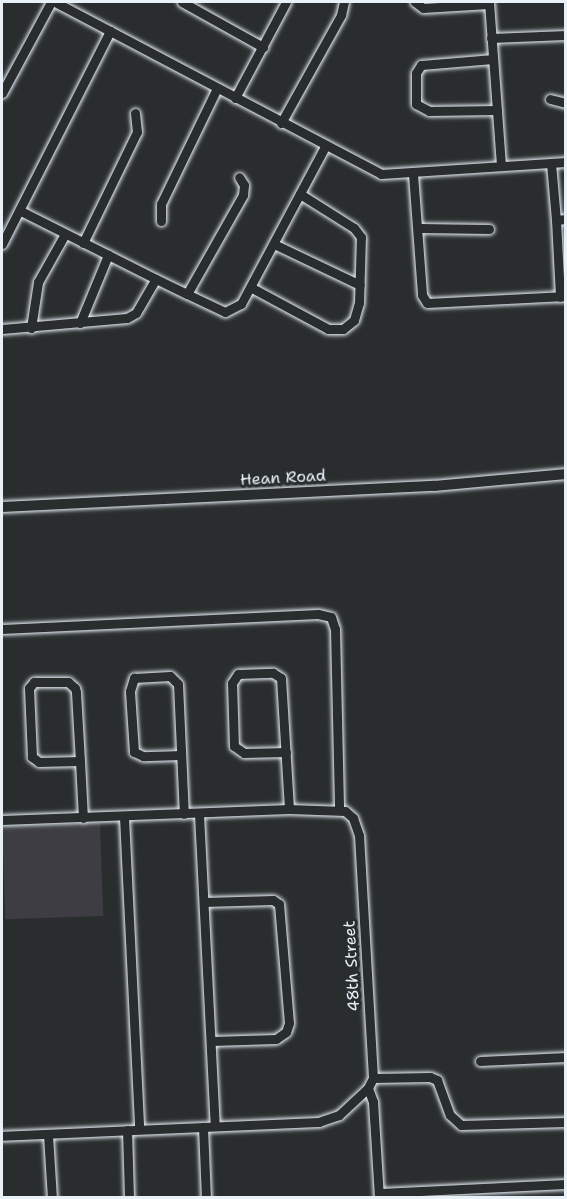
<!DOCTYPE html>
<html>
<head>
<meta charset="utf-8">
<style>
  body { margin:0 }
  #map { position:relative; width:567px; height:1199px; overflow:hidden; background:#2a2d2e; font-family:"Shantell Sans",sans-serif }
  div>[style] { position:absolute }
  .built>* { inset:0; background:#3d3d43; transform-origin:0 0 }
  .roads { filter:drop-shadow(0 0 2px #e8f1f8) drop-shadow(0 0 2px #e8f1f8) }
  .minor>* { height:9px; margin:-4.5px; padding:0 4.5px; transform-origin:4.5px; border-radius:4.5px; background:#2a2d2e }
  .tertiary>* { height:10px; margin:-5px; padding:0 5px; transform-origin:5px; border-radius:5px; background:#2a2d2e }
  span { translate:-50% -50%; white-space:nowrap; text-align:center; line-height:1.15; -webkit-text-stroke:6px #2a2d2e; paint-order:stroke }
  .street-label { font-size:16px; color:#e8f1f8 }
  .frame { position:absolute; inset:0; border:3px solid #e8f1f8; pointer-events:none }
</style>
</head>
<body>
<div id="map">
  <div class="built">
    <i style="left:100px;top:823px;width:93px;height:98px;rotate:88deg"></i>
  </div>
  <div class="roads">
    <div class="minor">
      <i style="left:55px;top:2px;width:369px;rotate:27.8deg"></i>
      <i style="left:381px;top:174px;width:185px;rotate:-3.7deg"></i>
      <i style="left:182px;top:2px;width:93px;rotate:29.1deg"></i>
      <i style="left:415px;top:2px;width:10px;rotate:37deg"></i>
      <i style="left:423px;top:8px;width:66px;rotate:-3.5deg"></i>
      <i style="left:489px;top:2px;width:164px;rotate:85.8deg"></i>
      <i style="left:491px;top:38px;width:75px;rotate:-2.3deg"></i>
      <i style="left:493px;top:59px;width:72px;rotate:175.2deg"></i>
      <i style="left:421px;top:65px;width:9px;rotate:122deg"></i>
      <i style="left:416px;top:73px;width:31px;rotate:90deg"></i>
      <i style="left:416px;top:104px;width:15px;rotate:28deg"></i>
      <i style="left:429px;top:111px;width:68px;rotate:-0.8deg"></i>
      <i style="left:2px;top:93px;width:103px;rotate:-61.7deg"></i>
      <i style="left:235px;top:98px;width:109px;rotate:-62deg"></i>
      <i style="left:550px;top:99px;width:16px;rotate:14deg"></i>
      <i style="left:281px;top:123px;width:124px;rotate:-60.9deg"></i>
      <i style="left:341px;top:15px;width:13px;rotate:-77deg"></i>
      <i style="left:551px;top:163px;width:57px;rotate:85deg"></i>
      <i style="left:556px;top:220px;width:10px;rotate:-6deg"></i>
      <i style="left:413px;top:174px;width:121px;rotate:85.7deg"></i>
      <i style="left:422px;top:295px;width:9px;rotate:58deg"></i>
      <i style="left:427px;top:303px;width:139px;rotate:-2.9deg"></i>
      <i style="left:556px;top:220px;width:77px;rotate:87deg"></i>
      <i style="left:161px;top:221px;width:17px;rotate:-90deg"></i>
      <i style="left:161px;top:204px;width:129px;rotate:-64.2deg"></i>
      <i style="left:419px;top:228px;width:70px;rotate:0.8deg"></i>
      <i style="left:83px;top:243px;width:123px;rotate:-64.1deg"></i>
      <i style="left:137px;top:132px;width:19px;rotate:-96deg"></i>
      <i style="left:2px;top:244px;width:239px;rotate:-63.1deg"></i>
      <i style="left:274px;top:244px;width:95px;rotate:25.5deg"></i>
      <i style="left:156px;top:279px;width:34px;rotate:26deg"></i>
      <i style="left:187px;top:294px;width:114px;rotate:-60.5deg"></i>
      <i style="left:243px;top:195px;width:10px;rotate:-84deg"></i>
      <i style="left:244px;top:185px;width:9px;rotate:-122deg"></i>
      <i style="left:252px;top:288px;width:86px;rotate:28.3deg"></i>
      <i style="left:328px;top:329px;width:15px"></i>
      <i style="left:343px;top:329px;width:14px;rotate:-39deg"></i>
      <i style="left:354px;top:320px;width:18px;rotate:-74deg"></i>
      <i style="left:359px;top:303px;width:66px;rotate:-88.3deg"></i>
      <i style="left:361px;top:237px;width:11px;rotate:-128deg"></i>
      <i style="left:354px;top:228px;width:64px;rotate:-147.8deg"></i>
      <i style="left:187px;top:294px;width:42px;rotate:25.3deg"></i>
      <i style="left:225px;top:312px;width:18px;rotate:-27deg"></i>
      <i style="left:241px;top:304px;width:178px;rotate:-61.9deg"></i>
      <i style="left:80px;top:323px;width:74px;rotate:-67.6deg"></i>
      <i style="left:31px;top:328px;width:47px;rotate:-81.3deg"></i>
      <i style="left:38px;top:282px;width:55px;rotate:-60.6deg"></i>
      <i style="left:2px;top:329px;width:125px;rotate:-5deg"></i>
      <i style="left:127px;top:318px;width:10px;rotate:-29deg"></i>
      <i style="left:136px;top:313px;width:39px;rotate:-60deg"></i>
      <i style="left:156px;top:279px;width:153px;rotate:-153.3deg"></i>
      <i style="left:2px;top:629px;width:316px;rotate:-2.7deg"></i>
      <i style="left:318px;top:614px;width:13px;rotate:13deg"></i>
      <i style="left:331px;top:617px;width:13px;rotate:72deg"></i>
      <i style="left:335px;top:629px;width:180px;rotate:88.7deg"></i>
      <i style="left:286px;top:752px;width:42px;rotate:178.6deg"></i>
      <i style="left:244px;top:753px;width:12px;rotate:-145deg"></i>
      <i style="left:234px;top:746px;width:63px;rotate:-91.8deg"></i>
      <i style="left:232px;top:683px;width:11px;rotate:-56deg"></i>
      <i style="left:238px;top:674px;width:35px;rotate:-2deg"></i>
      <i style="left:273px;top:673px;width:9px;rotate:32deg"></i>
      <i style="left:281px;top:678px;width:131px;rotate:86.5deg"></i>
      <i style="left:181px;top:755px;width:38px;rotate:178deg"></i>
      <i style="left:143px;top:756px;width:10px;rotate:-156deg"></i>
      <i style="left:134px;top:752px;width:61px;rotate:-93.8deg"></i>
      <i style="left:130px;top:691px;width:14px;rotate:-73deg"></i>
      <i style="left:134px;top:678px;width:36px;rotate:-3deg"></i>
      <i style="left:170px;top:676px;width:11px;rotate:45deg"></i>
      <i style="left:178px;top:684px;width:130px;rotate:87.4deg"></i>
      <i style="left:80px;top:761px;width:41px;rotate:178.6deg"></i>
      <i style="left:39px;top:762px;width:9px;rotate:-144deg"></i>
      <i style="left:32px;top:757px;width:69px;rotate:-92.5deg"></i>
      <i style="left:29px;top:688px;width:8px;rotate:-50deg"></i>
      <i style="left:34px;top:682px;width:34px"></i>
      <i style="left:68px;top:682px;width:9px;rotate:41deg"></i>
      <i style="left:75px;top:688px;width:4px;rotate:76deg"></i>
      <i style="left:76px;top:692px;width:69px;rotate:86.7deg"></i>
      <i style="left:80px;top:761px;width:57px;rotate:87deg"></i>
      <i style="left:199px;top:814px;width:312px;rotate:87.1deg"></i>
      <i style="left:124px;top:817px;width:312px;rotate:87.2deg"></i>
      <i style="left:2px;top:820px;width:287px;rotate:-2.2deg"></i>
      <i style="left:289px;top:809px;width:56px;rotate:2deg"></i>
      <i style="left:345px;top:811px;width:11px;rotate:41deg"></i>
      <i style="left:353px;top:818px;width:18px;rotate:71deg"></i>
      <i style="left:359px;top:835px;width:243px;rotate:86.7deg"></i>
      <i style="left:373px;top:1078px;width:11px;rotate:117deg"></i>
      <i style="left:368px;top:1088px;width:40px;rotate:137deg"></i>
      <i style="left:339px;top:1115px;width:21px;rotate:161deg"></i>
      <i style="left:319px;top:1122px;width:317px;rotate:177.5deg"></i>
      <i style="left:204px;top:902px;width:69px;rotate:-1.7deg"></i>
      <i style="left:273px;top:900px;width:7px;rotate:34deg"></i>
      <i style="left:279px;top:904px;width:119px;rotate:85.2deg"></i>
      <i style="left:289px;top:1023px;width:9px;rotate:108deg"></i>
      <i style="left:286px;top:1032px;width:12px;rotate:145deg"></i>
      <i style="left:276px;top:1039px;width:64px;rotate:178.2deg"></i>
      <i style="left:480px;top:1061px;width:86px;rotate:-2.7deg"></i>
      <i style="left:373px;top:1078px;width:57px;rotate:-1deg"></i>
      <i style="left:430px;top:1077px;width:8px;rotate:23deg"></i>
      <i style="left:437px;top:1080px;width:37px;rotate:70deg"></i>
      <i style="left:450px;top:1115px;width:15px;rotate:42deg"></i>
      <i style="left:461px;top:1125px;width:105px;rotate:-1.6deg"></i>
      <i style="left:368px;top:1088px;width:15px;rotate:70deg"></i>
      <i style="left:373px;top:1102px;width:96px;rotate:86.4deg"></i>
      <i style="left:203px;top:1127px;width:71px;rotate:87.6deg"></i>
      <i style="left:127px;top:1130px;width:68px;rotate:88.3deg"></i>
      <i style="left:48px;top:1135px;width:63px;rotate:86.4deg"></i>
      <i style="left:379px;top:1193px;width:187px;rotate:-2.8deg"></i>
    </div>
    <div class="tertiary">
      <i style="left:2px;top:507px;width:433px;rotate:-2.8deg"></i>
      <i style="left:434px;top:486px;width:133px;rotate:-5.2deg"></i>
    </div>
  </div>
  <div class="street-label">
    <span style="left:283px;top:478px;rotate:-3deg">Hean Road</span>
    <span style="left:352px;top:966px;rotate:-93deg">48th Street</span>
  </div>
  <div class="frame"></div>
</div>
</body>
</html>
